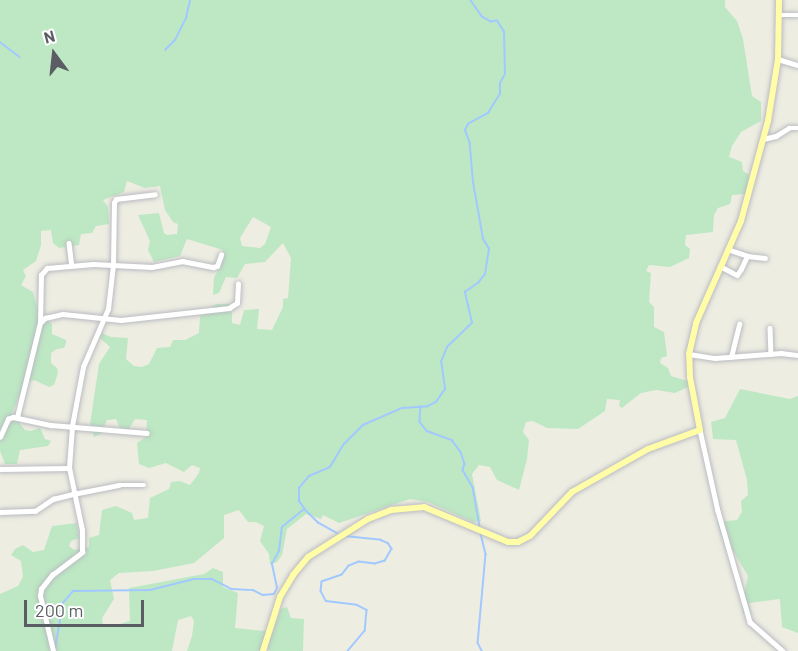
<!DOCTYPE html>
<html>
<head>
<meta charset="utf-8">
<style>
  body { margin:0 }
  #map { position:relative; width:798px; height:651px; overflow:hidden; background:#eeede2; font-family:Barlow,sans-serif }
  div>[style] { position:absolute }
  .green>* { inset:0; background:#bde8c3 }
  .stream>* { height:1.5px; margin:-0.75px; padding:0 0.75px; transform-origin:0.75px; border-radius:0.75px; background:#a2c9ff }
  .roads { filter:drop-shadow(0 0 2px #babcc2) drop-shadow(0 0 2px #babcc2) }
  .minor>* { height:4.5px; margin:-2.25px; padding:0 2.25px; transform-origin:2.25px; border-radius:2.25px; background:#fff }
  .major>* { height:6px; margin:-3px; padding:0 3px; transform-origin:3px; border-radius:3px; background:#fffda7 }
  span { translate:-50% -50%; white-space:nowrap; text-align:center; line-height:1.15; -webkit-text-stroke:5px #fff; paint-order:stroke }
  .north { position:absolute; left:24px; top:24px; width:60px; height:60px; -webkit-text-stroke:4px #fff; paint-order:stroke; rotate:345deg; font-size:16px; font-weight:700; line-height:24px; text-align:center; color:#5b5d64 }
  .north::after { content:''; display:block; margin:auto; width:21px; height:27px; background:#5b5d64; clip-path:polygon(50% 0,100% 100%,50% 72%,0 100%) }
  .scale { position:absolute; left:24px; top:600px; width:120px; height:27px; box-sizing:border-box; border:3px solid #5b5d64; border-top:0; padding-left:8px; font-size:18px; line-height:21px; white-space:nowrap; color:#5b5d64; -webkit-text-stroke:4px #fff; paint-order:stroke }
</style>
</head>
<body>
<div id="map">
  <div class="green">
    <i style="clip-path:polygon(evenodd,0 0,725px 0,725px 7px,737px 21px,743px 39px,752px 96px,761px 102px,761px 121px,741px 132px,732px 146px,729px 157px,742px 162px,743px 171px,749px 175px,746px 194px,732px 195px,730px 204px,718px 208px,714px 215px,713px 232px,686px 235px,685px 245px,690px 249px,689px 258px,670px 267px,649px 265px,646px 271px,651px 273px,649px 302px,654px 307px,654px 327px,664px 332px,667px 356px,661px 358px,660px 363px,668px 368px,671px 376px,687px 381px,688px 387px,675px 393px,656px 390px,641px 393px,622px 408px,619px 406px,620px 400px,607px 399px,605px 411px,578px 429px,547px 428px,533px 421px,526px 422px,523px 432px,529px 440px,527px 459px,519px 490px,497px 480px,490px 467px,479px 465px,472px 474px,481px 521px,473px 522px,428px 502px,410px 499px,339px 523px,323px 515px,321px 519px,306px 514px,287px 529px,282px 555px,277px 562px,270px 564px,269px 554px,260px 541px,264px 526px,256px 522px,248px 522px,239px 510px,224px 515px,224px 538px,194px 563px,153px 571px,119px 573px,110px 580px,114px 599px,102px 618px,103px 625px,110px 627px,130px 621px,129px 588px,204px 574px,213px 568px,223px 572px,223px 587px,238px 593px,235px 628px,273px 632px,281px 609px,287px 607px,291px 618px,304px 619px,303px 651px,270px 651px,264px 645px,262px 651px,187px 651px,192px 636px,194px 621px,191px 616px,178px 620px,172px 651px,0 651px,0 594px,18px 586px,23px 577px,21px 561px,11px 555px,15px 549px,23px 545px,33px 552px,44px 550px,52px 526px,77px 523px,79px 538px,71px 541px,69px 546px,74px 550px,89px 547px,89px 538px,99px 535px,102px 510px,116px 506px,132px 513px,134px 520px,148px 518px,150px 498px,169px 489px,171px 482px,180px 481px,190px 485px,199px 473px,200px 468px,192px 465px,184px 472px,166px 463px,149px 468px,139px 464px,137px 443px,146px 437px,147px 420px,135px 419px,129px 429px,120px 428px,116px 419px,107px 420px,101px 434px,94px 437px,90px 424px,99px 364px,110px 347px,100px 338px,102px 333px,111px 337px,128px 338px,126px 359px,134px 366px,142px 367px,149px 364px,157px 348px,170px 347px,173px 340px,185px 340px,199px 333px,200px 316px,211px 312px,213px 306px,217px 304px,229px 304px,232px 312px,232px 323px,240px 325px,244px 310px,259px 309px,257px 329px,272px 330px,283px 307px,283px 299px,288px 298px,291px 258px,283px 243px,265px 262px,245px 264px,237px 278px,226px 277px,219px 293px,213px 295px,214px 278px,224px 258px,223px 250px,187px 239px,180px 256px,154px 262px,148px 250px,150px 241px,138px 215px,159px 213px,164px 233px,167px 235px,177px 234px,178px 224px,173px 222px,165px 210px,160px 186px,145px 188px,127px 181px,124px 192px,103px 200px,108px 207px,109px 224px,96px 226px,92px 233px,81px 234px,79px 245px,59px 248px,53px 243px,51px 230px,41px 231px,41px 245px,36px 261px,23px 270px,26px 276px,21px 285px,33px 292px,39px 313px,52px 324px,52px 334px,66px 340px,66px 343px,64px 348px,57px 349px,51px 353px,51px 363px,57px 368px,58px 373px,54px 385px,49px 387px,34px 380px,25px 382px,12px 413px,25px 430px,31px 431px,40px 428px,45px 439px,51px 441px,48px 446px,20px 450px,17px 464px,5px 464px,0 451px,0 0,253px 217px,271px 227px,265px 244px,260px 248px,242px 246px,240px 238px,253px 217px)"></i>
    <i style="clip-path:polygon(740px 389px,790px 399px,798px 396px,798px 633px,782px 627px,780px 599px,749px 603px,751px 614px,743px 614px,742px 604px,748px 576px,732px 549px,726px 550px,717px 522px,737px 520px,742px 512px,741px 501px,748px 495px,747px 480px,736px 440px,713px 439px,711px 422px,725px 418px)"></i>
  </div>
  <div class="stream">
    <i style="left:0;top:42px;width:25px;rotate:37deg"></i>
    <i style="left:165px;top:50px;width:14px;rotate:-45deg"></i>
    <i style="left:175px;top:40px;width:25px;rotate:-63deg"></i>
    <i style="left:186px;top:18px;width:18px;rotate:-77deg"></i>
    <i style="left:421px;top:406px;width:16px;rotate:94deg"></i>
    <i style="left:420px;top:422px;width:11px;rotate:52deg"></i>
    <i style="left:427px;top:431px;width:27px;rotate:20deg"></i>
    <i style="left:452px;top:440px;width:15px;rotate:53deg"></i>
    <i style="left:461px;top:452px;width:13px;rotate:72deg"></i>
    <i style="left:465px;top:464px;width:6px;rotate:108deg"></i>
    <i style="left:463px;top:470px;width:20px;rotate:60deg"></i>
    <i style="left:473px;top:487px;width:40px;rotate:80deg"></i>
    <i style="left:338px;top:534px;width:23px;rotate:-151deg"></i>
    <i style="left:318px;top:523px;width:18px;rotate:-135deg"></i>
    <i style="left:305px;top:510px;width:11px;rotate:-124deg"></i>
    <i style="left:299px;top:501px;width:13px;rotate:-90deg"></i>
    <i style="left:299px;top:488px;width:16px;rotate:-50deg"></i>
    <i style="left:309px;top:476px;width:23px;rotate:-23deg"></i>
    <i style="left:330px;top:467px;width:27px;rotate:-59deg"></i>
    <i style="left:344px;top:444px;width:27px;rotate:-45deg"></i>
    <i style="left:363px;top:425px;width:43px;rotate:-23.6deg"></i>
    <i style="left:402px;top:408px;width:26px;rotate:-4deg"></i>
    <i style="left:428px;top:406px;width:9px;rotate:-27deg"></i>
    <i style="left:436px;top:402px;width:16px;rotate:-55deg"></i>
    <i style="left:445px;top:389px;width:27px;rotate:-98deg"></i>
    <i style="left:441px;top:362px;width:16px;rotate:-68deg"></i>
    <i style="left:447px;top:347px;width:35px;rotate:-44deg"></i>
    <i style="left:472px;top:323px;width:32px;rotate:-103deg"></i>
    <i style="left:465px;top:292px;width:16px;rotate:-35deg"></i>
    <i style="left:478px;top:283px;width:11px;rotate:-52deg"></i>
    <i style="left:485px;top:274px;width:25px;rotate:-81deg"></i>
    <i style="left:489px;top:249px;width:12px;rotate:-121deg"></i>
    <i style="left:483px;top:239px;width:58px;rotate:-100deg"></i>
    <i style="left:473px;top:182px;width:38px;rotate:-95deg"></i>
    <i style="left:470px;top:144px;width:15px;rotate:-110deg"></i>
    <i style="left:465px;top:130px;width:7px;rotate:-63deg"></i>
    <i style="left:468px;top:124px;width:23px;rotate:-29deg"></i>
    <i style="left:488px;top:113px;width:22px;rotate:-58deg"></i>
    <i style="left:500px;top:94px;width:11px;rotate:-90deg"></i>
    <i style="left:500px;top:83px;width:10px;rotate:-61deg"></i>
    <i style="left:505px;top:74px;width:42px;rotate:-91.4deg"></i>
    <i style="left:504px;top:32px;width:13px;rotate:-122deg"></i>
    <i style="left:497px;top:21px;width:6px;rotate:171deg"></i>
    <i style="left:491px;top:22px;width:10px;rotate:-151deg"></i>
    <i style="left:482px;top:17px;width:21px;rotate:-125deg"></i>
    <i style="left:481px;top:534px;width:21px;rotate:76deg"></i>
    <i style="left:486px;top:554px;width:89px;rotate:95.1deg"></i>
    <i style="left:478px;top:643px;width:9px;rotate:63deg"></i>
    <i style="left:345px;top:536px;width:36px;rotate:6deg"></i>
    <i style="left:381px;top:540px;width:8px;rotate:23deg"></i>
    <i style="left:388px;top:543px;width:7px;rotate:56deg"></i>
    <i style="left:392px;top:549px;width:14px;rotate:120deg"></i>
    <i style="left:385px;top:561px;width:10px;rotate:163deg"></i>
    <i style="left:375px;top:564px;width:16px;rotate:-173deg"></i>
    <i style="left:359px;top:562px;width:11px;rotate:158deg"></i>
    <i style="left:349px;top:566px;width:11px;rotate:128deg"></i>
    <i style="left:342px;top:575px;width:21px;rotate:161deg"></i>
    <i style="left:322px;top:582px;width:9px;rotate:96deg"></i>
    <i style="left:321px;top:591px;width:11px;rotate:63deg"></i>
    <i style="left:326px;top:601px;width:31px;rotate:7deg"></i>
    <i style="left:357px;top:605px;width:11px;rotate:27deg"></i>
    <i style="left:367px;top:610px;width:21px;rotate:95deg"></i>
    <i style="left:365px;top:631px;width:26px;rotate:130deg"></i>
    <i style="left:55px;top:649px;width:47px;rotate:-80.1deg"></i>
    <i style="left:63px;top:603px;width:16px;rotate:-50deg"></i>
    <i style="left:73px;top:591px;width:77px;rotate:-0.7deg"></i>
    <i style="left:150px;top:590px;width:45px;rotate:-14deg"></i>
    <i style="left:194px;top:579px;width:18px"></i>
    <i style="left:212px;top:579px;width:22px;rotate:27deg"></i>
    <i style="left:232px;top:589px;width:21px;rotate:3deg"></i>
    <i style="left:253px;top:590px;width:11px;rotate:27deg"></i>
    <i style="left:263px;top:595px;width:11px;rotate:-5deg"></i>
    <i style="left:274px;top:594px;width:7px;rotate:-63deg"></i>
    <i style="left:277px;top:588px;width:25px;rotate:-102deg"></i>
    <i style="left:272px;top:564px;width:15px;rotate:-62deg"></i>
    <i style="left:279px;top:551px;width:24px;rotate:-83deg"></i>
    <i style="left:282px;top:527px;width:28px;rotate:-39deg"></i>
  </div>
  <div class="roads">
    <div class="minor">
      <i style="left:779px;top:15px;width:19px"></i>
      <i style="left:778px;top:59px;width:21px;rotate:17deg"></i>
      <i style="left:763px;top:139px;width:13px;rotate:-13deg"></i>
      <i style="left:776px;top:136px;width:15px;rotate:-32deg"></i>
      <i style="left:789px;top:128px;width:9px"></i>
      <i style="left:69px;top:243px;width:23px;rotate:83deg"></i>
      <i style="left:747px;top:256px;width:18px;rotate:6deg"></i>
      <i style="left:720px;top:266px;width:19px;rotate:28deg"></i>
      <i style="left:737px;top:275px;width:7px;rotate:-56deg"></i>
      <i style="left:741px;top:269px;width:14px;rotate:-65deg"></i>
      <i style="left:747px;top:256px;width:20px;rotate:-162deg"></i>
      <i style="left:40px;top:323px;width:48px;rotate:-88.8deg"></i>
      <i style="left:41px;top:275px;width:9px;rotate:-49deg"></i>
      <i style="left:47px;top:268px;width:46px;rotate:-5deg"></i>
      <i style="left:93px;top:264px;width:59px;rotate:2.9deg"></i>
      <i style="left:152px;top:267px;width:31px;rotate:-11deg"></i>
      <i style="left:182px;top:261px;width:32px;rotate:11deg"></i>
      <i style="left:213px;top:267px;width:4px;rotate:-14deg"></i>
      <i style="left:217px;top:266px;width:12px;rotate:-70deg"></i>
      <i style="left:770px;top:328px;width:26px;rotate:88deg"></i>
      <i style="left:689px;top:354px;width:26px;rotate:9deg"></i>
      <i style="left:715px;top:358px;width:66px;rotate:-4.3deg"></i>
      <i style="left:781px;top:353px;width:17px;rotate:7deg"></i>
      <i style="left:731px;top:357px;width:34px;rotate:-76deg"></i>
      <i style="left:17px;top:417px;width:97px;rotate:-76.3deg"></i>
      <i style="left:40px;top:323px;width:7px;rotate:-45deg"></i>
      <i style="left:45px;top:318px;width:18px;rotate:-13deg"></i>
      <i style="left:63px;top:314px;width:58px;rotate:5.9deg"></i>
      <i style="left:121px;top:320px;width:109px;rotate:-6.3deg"></i>
      <i style="left:229px;top:308px;width:9px;rotate:-32deg"></i>
      <i style="left:237px;top:303px;width:19px;rotate:-87deg"></i>
      <i style="left:700px;top:430px;width:83px;rotate:77.5deg"></i>
      <i style="left:718px;top:511px;width:116px;rotate:73.9deg"></i>
      <i style="left:750px;top:622px;width:44px;rotate:41.3deg"></i>
      <i style="left:0;top:437px;width:20px;rotate:-66deg"></i>
      <i style="left:8px;top:419px;width:5px;rotate:-22deg"></i>
      <i style="left:13px;top:417px;width:39px;rotate:12deg"></i>
      <i style="left:51px;top:425px;width:96px;rotate:4.8deg"></i>
      <i style="left:0;top:469px;width:69px;rotate:-0.8deg"></i>
      <i style="left:0;top:512px;width:35px;rotate:-2deg"></i>
      <i style="left:35px;top:511px;width:22px;rotate:-34deg"></i>
      <i style="left:53px;top:499px;width:21px;rotate:-14deg"></i>
      <i style="left:73px;top:494px;width:47px;rotate:-11.1deg"></i>
      <i style="left:119px;top:485px;width:25px"></i>
      <i style="left:53px;top:651px;width:57px;rotate:-103.3deg"></i>
      <i style="left:40px;top:596px;width:7px;rotate:-82deg"></i>
      <i style="left:41px;top:589px;width:18px;rotate:-52deg"></i>
      <i style="left:52px;top:575px;width:38px;rotate:-37deg"></i>
      <i style="left:82px;top:552px;width:22px;rotate:-90deg"></i>
      <i style="left:82px;top:530px;width:63px;rotate:-101.8deg"></i>
      <i style="left:69px;top:468px;width:42px;rotate:-85.9deg"></i>
      <i style="left:72px;top:426px;width:60px;rotate:-79.4deg"></i>
      <i style="left:83px;top:367px;width:63px;rotate:-66.7deg"></i>
      <i style="left:108px;top:309px;width:44px;rotate:-83.5deg"></i>
      <i style="left:113px;top:265px;width:62px;rotate:-89.1deg"></i>
      <i style="left:114px;top:203px;width:4px;rotate:-63deg"></i>
      <i style="left:116px;top:199px;width:39px;rotate:-7deg"></i>
    </div>
    <div class="major">
      <i style="left:263px;top:651px;width:57px;rotate:-72.5deg"></i>
      <i style="left:280px;top:597px;width:26px;rotate:-59deg"></i>
      <i style="left:293px;top:575px;width:23px;rotate:-50deg"></i>
      <i style="left:308px;top:557px;width:71px;rotate:-32.3deg"></i>
      <i style="left:368px;top:519px;width:25px;rotate:-21deg"></i>
      <i style="left:391px;top:510px;width:33px;rotate:-5deg"></i>
      <i style="left:424px;top:507px;width:91px;rotate:22.6deg"></i>
      <i style="left:508px;top:542px;width:10px"></i>
      <i style="left:518px;top:542px;width:13px;rotate:-27deg"></i>
      <i style="left:530px;top:536px;width:61px;rotate:-46.3deg"></i>
      <i style="left:572px;top:492px;width:87px;rotate:-29.5deg"></i>
      <i style="left:648px;top:449px;width:55px;rotate:-20.1deg"></i>
      <i style="left:700px;top:430px;width:54px;rotate:-100.7deg"></i>
      <i style="left:690px;top:377px;width:23px;rotate:-92deg"></i>
      <i style="left:689px;top:354px;width:32px;rotate:-77deg"></i>
      <i style="left:696px;top:323px;width:111px;rotate:-66.2deg"></i>
      <i style="left:741px;top:221px;width:104px;rotate:-74.9deg"></i>
      <i style="left:768px;top:121px;width:63px;rotate:-80.8deg"></i>
      <i style="left:778px;top:59px;width:59px;rotate:-89deg"></i>
    </div>
  </div>
  <div class="north">N</div>
  <div class="scale">200 m</div>
</div>
</body>
</html>
